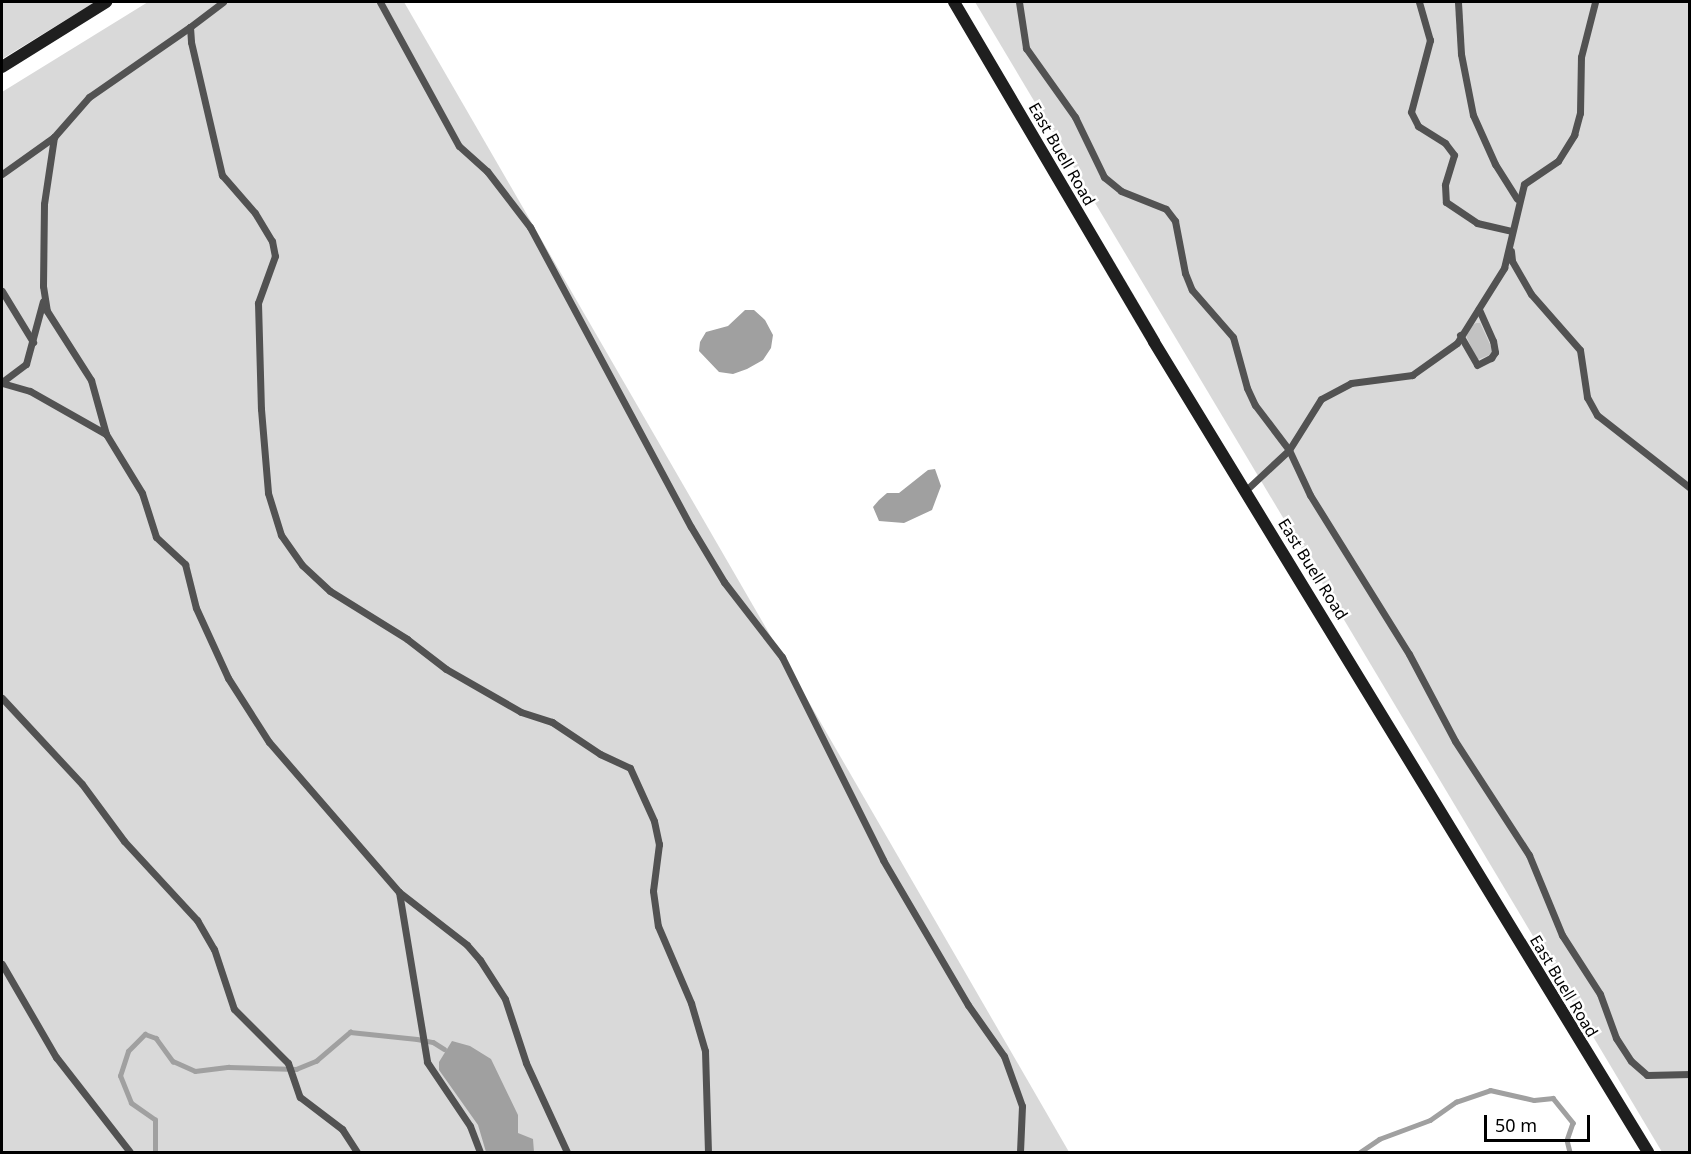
<!DOCTYPE html>
<html>
<head>
<meta charset="utf-8">
<style>
  body { margin:0 }
  #map { position:relative; width:1691px; height:1154px; overflow:hidden; background:#fff; font-family:"Noto Sans",sans-serif }
  div>[style] { position:absolute }
  .green>* { inset:0; background:#d9d9d9 }
  .water>* { inset:0; background:#a0a0a0 }
  .stream>* { height:4.5px; margin:-2.25px; padding:0 2.25px; transform-origin:2.25px; border-radius:2.25px; background:#a0a0a0 }
  .building>* { inset:0; background:#c2c2c2 }
  .lane>* { height:7px; margin:-3.5px; padding:0 3.5px; transform-origin:3.5px; border-radius:3.5px; background:#525252 }
  .secondary>* { height:12px; margin:-6px; padding:0 6px; transform-origin:6px; border-radius:6px; background:#1f1f1f }
  span { translate:-50% -50%; white-space:nowrap; text-align:center; line-height:1.15; -webkit-text-stroke:5px #fff; paint-order:stroke }
  .street-label { font-size:16px; color:#000 }
  .frame { position:absolute; inset:0; border:3px solid #000; pointer-events:none }
  .scale { position:absolute; left:1484px; top:1115px; width:106px; height:27px; box-sizing:border-box; border:3px solid #000; border-top:0; padding-left:8px; font-size:18px; line-height:21px; white-space:nowrap; color:#000; -webkit-text-stroke:4px #fff; paint-order:stroke }
</style>
</head>
<body>
<div id="map">
  <div class="green">
    <i style="clip-path:polygon(2px 2px,95px 2px,2px 59px)"></i>
    <i style="clip-path:polygon(148px 2px,404px 2px,1069px 1152px,2px 1152px,2px 92px)"></i>
    <i style="clip-path:polygon(975px 2px,1689px 2px,1689px 1152px,1662px 1152px)"></i>
  </div>
  <div class="water">
    <i style="clip-path:polygon(745px 310px,754px 310px,765px 320px,773px 335px,771px 348px,763px 360px,747px 369px,733px 374px,719px 372px,699px 351px,700px 342px,706px 332px,728px 326px)"></i>
    <i style="clip-path:polygon(935px 469px,941px 486px,932px 510px,904px 523px,879px 521px,873px 507px,879px 500px,887px 493px,899px 493px,928px 470px)"></i>
    <i style="clip-path:polygon(452px 1041px,470px 1046px,491px 1059px,518px 1115px,518px 1133px,533px 1139px,534px 1152px,486px 1152px,478px 1125px,439px 1070px,439px 1062px)"></i>
  </div>
  <div class="stream">
    <i style="left:155px;top:1152px;width:32px;rotate:-90deg"></i>
    <i style="left:155px;top:1120px;width:29px;rotate:-145deg"></i>
    <i style="left:131px;top:1103px;width:29px;rotate:-112deg"></i>
    <i style="left:120px;top:1076px;width:26px;rotate:-72deg"></i>
    <i style="left:128px;top:1051px;width:24px;rotate:-45deg"></i>
    <i style="left:145px;top:1034px;width:12px;rotate:20deg"></i>
    <i style="left:156px;top:1038px;width:29px;rotate:54deg"></i>
    <i style="left:173px;top:1061px;width:24px;rotate:24deg"></i>
    <i style="left:195px;top:1071px;width:34px;rotate:-7deg"></i>
    <i style="left:229px;top:1067px;width:67px;rotate:1.7deg"></i>
    <i style="left:296px;top:1069px;width:22px;rotate:-22deg"></i>
    <i style="left:316px;top:1061px;width:45px;rotate:-40.5deg"></i>
    <i style="left:350px;top:1032px;width:67px;rotate:6deg"></i>
    <i style="left:417px;top:1039px;width:16px;rotate:11deg"></i>
    <i style="left:433px;top:1042px;width:13px;rotate:32deg"></i>
    <i style="left:1360px;top:1152px;width:23px;rotate:-34deg"></i>
    <i style="left:1379px;top:1139px;width:54px;rotate:-20.4deg"></i>
    <i style="left:1430px;top:1120px;width:32px;rotate:-35deg"></i>
    <i style="left:1456px;top:1102px;width:36px;rotate:-19deg"></i>
    <i style="left:1490px;top:1090px;width:45px;rotate:12.8deg"></i>
    <i style="left:1534px;top:1100px;width:19px;rotate:-6deg"></i>
    <i style="left:1553px;top:1098px;width:32px;rotate:51deg"></i>
    <i style="left:1573px;top:1123px;width:18px;rotate:109deg"></i>
    <i style="left:1567px;top:1140px;width:12px;rotate:76deg"></i>
  </div>
  <div class="building">
    <i style="clip-path:polygon(1476px 323px,1480px 323px,1494px 353px,1477px 360px,1464px 331px)"></i>
  </div>
  <div class="lane">
    <i style="left:223px;top:2px;width:41px;rotate:142.9deg"></i>
    <i style="left:190px;top:27px;width:15px;rotate:86deg"></i>
    <i style="left:191px;top:42px;width:137px;rotate:76.9deg"></i>
    <i style="left:222px;top:175px;width:50px;rotate:49deg"></i>
    <i style="left:255px;top:213px;width:33px;rotate:59deg"></i>
    <i style="left:272px;top:241px;width:15px;rotate:79deg"></i>
    <i style="left:275px;top:256px;width:50px;rotate:109.9deg"></i>
    <i style="left:258px;top:303px;width:106px;rotate:88.4deg"></i>
    <i style="left:261px;top:409px;width:84px;rotate:85.2deg"></i>
    <i style="left:268px;top:493px;width:44px;rotate:72.8deg"></i>
    <i style="left:281px;top:535px;width:37px;rotate:55deg"></i>
    <i style="left:302px;top:565px;width:38px;rotate:43deg"></i>
    <i style="left:330px;top:591px;width:91px;rotate:31.9deg"></i>
    <i style="left:407px;top:639px;width:49px;rotate:37.6deg"></i>
    <i style="left:446px;top:669px;width:86px;rotate:29.8deg"></i>
    <i style="left:521px;top:712px;width:33px;rotate:18deg"></i>
    <i style="left:552px;top:722px;width:58px;rotate:33.7deg"></i>
    <i style="left:600px;top:754px;width:33px;rotate:25deg"></i>
    <i style="left:630px;top:768px;width:58px;rotate:65.6deg"></i>
    <i style="left:654px;top:821px;width:24px;rotate:78deg"></i>
    <i style="left:659px;top:844px;width:47px;rotate:97.3deg"></i>
    <i style="left:653px;top:891px;width:35px;rotate:82deg"></i>
    <i style="left:658px;top:926px;width:84px;rotate:66.8deg"></i>
    <i style="left:691px;top:1003px;width:50px;rotate:73.7deg"></i>
    <i style="left:705px;top:1051px;width:101px;rotate:88.3deg"></i>
    <i style="left:380px;top:2px;width:164px;rotate:61.3deg"></i>
    <i style="left:459px;top:146px;width:38px;rotate:42deg"></i>
    <i style="left:487px;top:171px;width:71px;rotate:52.5deg"></i>
    <i style="left:530px;top:227px;width:340px;rotate:61.8deg"></i>
    <i style="left:691px;top:527px;width:64px;rotate:59deg"></i>
    <i style="left:724px;top:582px;width:95px;rotate:52.3deg"></i>
    <i style="left:782px;top:657px;width:227px;rotate:63.5deg"></i>
    <i style="left:883px;top:860px;width:168px;rotate:59.6deg"></i>
    <i style="left:968px;top:1005px;width:62px;rotate:54.8deg"></i>
    <i style="left:1004px;top:1056px;width:53px;rotate:70.2deg"></i>
    <i style="left:1022px;top:1106px;width:46px;rotate:92.5deg"></i>
    <i style="left:1019px;top:2px;width:47px;rotate:81.3deg"></i>
    <i style="left:1026px;top:48px;width:85px;rotate:54.6deg"></i>
    <i style="left:1075px;top:117px;width:67px;rotate:64.2deg"></i>
    <i style="left:1104px;top:177px;width:22px;rotate:39deg"></i>
    <i style="left:1121px;top:191px;width:48px;rotate:21.8deg"></i>
    <i style="left:1166px;top:209px;width:15px;rotate:53deg"></i>
    <i style="left:1175px;top:221px;width:53px;rotate:79.1deg"></i>
    <i style="left:1185px;top:273px;width:18px;rotate:68deg"></i>
    <i style="left:1192px;top:290px;width:62px;rotate:48.9deg"></i>
    <i style="left:1233px;top:337px;width:53px;rotate:74.6deg"></i>
    <i style="left:1247px;top:388px;width:19px;rotate:65deg"></i>
    <i style="left:1255px;top:405px;width:56px;rotate:52.9deg"></i>
    <i style="left:1289px;top:450px;width:50px;rotate:65deg"></i>
    <i style="left:1310px;top:495px;width:187px;rotate:58.1deg"></i>
    <i style="left:1409px;top:654px;width:98px;rotate:62.1deg"></i>
    <i style="left:1455px;top:741px;width:136px;rotate:57deg"></i>
    <i style="left:1529px;top:855px;width:87px;rotate:67.6deg"></i>
    <i style="left:1562px;top:935px;width:70px;rotate:57.2deg"></i>
    <i style="left:1600px;top:994px;width:47px;rotate:70deg"></i>
    <i style="left:1616px;top:1038px;width:27px;rotate:57deg"></i>
    <i style="left:1631px;top:1061px;width:21px;rotate:41deg"></i>
    <i style="left:1647px;top:1075px;width:43px;rotate:-1.3deg"></i>
    <i style="left:1419px;top:2px;width:40px;rotate:74deg"></i>
    <i style="left:1430px;top:40px;width:74px;rotate:104.8deg"></i>
    <i style="left:1411px;top:112px;width:16px;rotate:63deg"></i>
    <i style="left:1418px;top:126px;width:32px;rotate:32deg"></i>
    <i style="left:1445px;top:143px;width:15px;rotate:53deg"></i>
    <i style="left:1454px;top:155px;width:31px;rotate:107deg"></i>
    <i style="left:1445px;top:185px;width:17px;rotate:87deg"></i>
    <i style="left:1446px;top:202px;width:37px;rotate:34deg"></i>
    <i style="left:1477px;top:223px;width:35px;rotate:13deg"></i>
    <i style="left:1458px;top:2px;width:52px;rotate:86.7deg"></i>
    <i style="left:1461px;top:54px;width:62px;rotate:78.9deg"></i>
    <i style="left:1473px;top:115px;width:54px;rotate:65.8deg"></i>
    <i style="left:1495px;top:164px;width:41px;rotate:57.8deg"></i>
    <i style="left:190px;top:27px;width:123px;rotate:145.3deg"></i>
    <i style="left:89px;top:97px;width:53px;rotate:131.2deg"></i>
    <i style="left:54px;top:137px;width:68px;rotate:98.5deg"></i>
    <i style="left:44px;top:204px;width:82px;rotate:90.7deg"></i>
    <i style="left:43px;top:286px;width:25px;rotate:81deg"></i>
    <i style="left:47px;top:311px;width:82px;rotate:57.5deg"></i>
    <i style="left:91px;top:380px;width:56px;rotate:74.5deg"></i>
    <i style="left:106px;top:434px;width:69px;rotate:58.6deg"></i>
    <i style="left:142px;top:493px;width:46px;rotate:72.3deg"></i>
    <i style="left:156px;top:537px;width:40px;rotate:43deg"></i>
    <i style="left:185px;top:564px;width:45px;rotate:76deg"></i>
    <i style="left:196px;top:608px;width:77px;rotate:65.4deg"></i>
    <i style="left:228px;top:678px;width:76px;rotate:57.4deg"></i>
    <i style="left:269px;top:742px;width:198px;rotate:49.1deg"></i>
    <i style="left:399px;top:892px;width:86px;rotate:37.9deg"></i>
    <i style="left:467px;top:945px;width:20px;rotate:49deg"></i>
    <i style="left:480px;top:960px;width:46px;rotate:57.3deg"></i>
    <i style="left:505px;top:999px;width:67px;rotate:71.8deg"></i>
    <i style="left:526px;top:1063px;width:98px;rotate:65.3deg"></i>
    <i style="left:2px;top:174px;width:64px;rotate:-35.4deg"></i>
    <i style="left:1511px;top:251px;width:10px;rotate:84deg"></i>
    <i style="left:1512px;top:261px;width:38px;rotate:60deg"></i>
    <i style="left:1531px;top:294px;width:74px;rotate:48.8deg"></i>
    <i style="left:1580px;top:350px;width:48px;rotate:81.5deg"></i>
    <i style="left:1587px;top:397px;width:21px;rotate:61deg"></i>
    <i style="left:1597px;top:415px;width:118px;rotate:38.1deg"></i>
    <i style="left:2px;top:291px;width:60px;rotate:58.7deg"></i>
    <i style="left:1460px;top:335px;width:34px;rotate:60deg"></i>
    <i style="left:1477px;top:365px;width:16px;rotate:-27deg"></i>
    <i style="left:1491px;top:358px;width:7px;rotate:-56deg"></i>
    <i style="left:1495px;top:352px;width:11px;rotate:-100deg"></i>
    <i style="left:1493px;top:341px;width:35px;rotate:-114deg"></i>
    <i style="left:2px;top:382px;width:30px;rotate:-37deg"></i>
    <i style="left:26px;top:364px;width:65px;rotate:-74.9deg"></i>
    <i style="left:2px;top:383px;width:29px;rotate:16deg"></i>
    <i style="left:30px;top:391px;width:87px;rotate:29.5deg"></i>
    <i style="left:1245px;top:491px;width:60px;rotate:-43deg"></i>
    <i style="left:1289px;top:450px;width:60px;rotate:-57.9deg"></i>
    <i style="left:1321px;top:399px;width:34px;rotate:-28deg"></i>
    <i style="left:1351px;top:383px;width:62px;rotate:-7.5deg"></i>
    <i style="left:1412px;top:375px;width:55px;rotate:-35.4deg"></i>
    <i style="left:1457px;top:343px;width:89px;rotate:-57.9deg"></i>
    <i style="left:1504px;top:268px;width:86px;rotate:-76.6deg"></i>
    <i style="left:1524px;top:184px;width:41px;rotate:-34.1deg"></i>
    <i style="left:1558px;top:161px;width:31px;rotate:-58deg"></i>
    <i style="left:1574px;top:135px;width:23px;rotate:-75deg"></i>
    <i style="left:1580px;top:113px;width:56px;rotate:-89deg"></i>
    <i style="left:1581px;top:57px;width:57px;rotate:-75.7deg"></i>
    <i style="left:2px;top:698px;width:117px;rotate:47.1deg"></i>
    <i style="left:82px;top:784px;width:71px;rotate:53.6deg"></i>
    <i style="left:124px;top:841px;width:108px;rotate:47.3deg"></i>
    <i style="left:197px;top:920px;width:34px;rotate:60deg"></i>
    <i style="left:214px;top:949px;width:63px;rotate:71.6deg"></i>
    <i style="left:234px;top:1009px;width:76px;rotate:45deg"></i>
    <i style="left:288px;top:1063px;width:36px;rotate:71deg"></i>
    <i style="left:300px;top:1097px;width:53px;rotate:37.3deg"></i>
    <i style="left:342px;top:1129px;width:27px;rotate:57deg"></i>
    <i style="left:399px;top:892px;width:172px;rotate:80.6deg"></i>
    <i style="left:427px;top:1062px;width:77px;rotate:56.1deg"></i>
    <i style="left:470px;top:1126px;width:28px;rotate:69deg"></i>
    <i style="left:2px;top:964px;width:108px;rotate:59.9deg"></i>
    <i style="left:56px;top:1057px;width:120px;rotate:52.1deg"></i>
  </div>
  <div class="secondary">
    <i style="left:954px;top:2px;width:394px;rotate:59.5deg"></i>
    <i style="left:1154px;top:342px;width:949px;rotate:58.62deg"></i>
    <i style="left:2px;top:67px;width:123px;rotate:-32deg"></i>
  </div>
  <div class="street-label">
    <span style="left:1062px;top:154px;rotate:60deg">East Buell Road</span>
    <span style="left:1313px;top:569px;rotate:58deg">East Buell Road</span>
    <span style="left:1564px;top:986px;rotate:59deg">East Buell Road</span>
  </div>
  <div class="frame"></div>
  <div class="scale">50 m</div>
</div>
</body>
</html>
